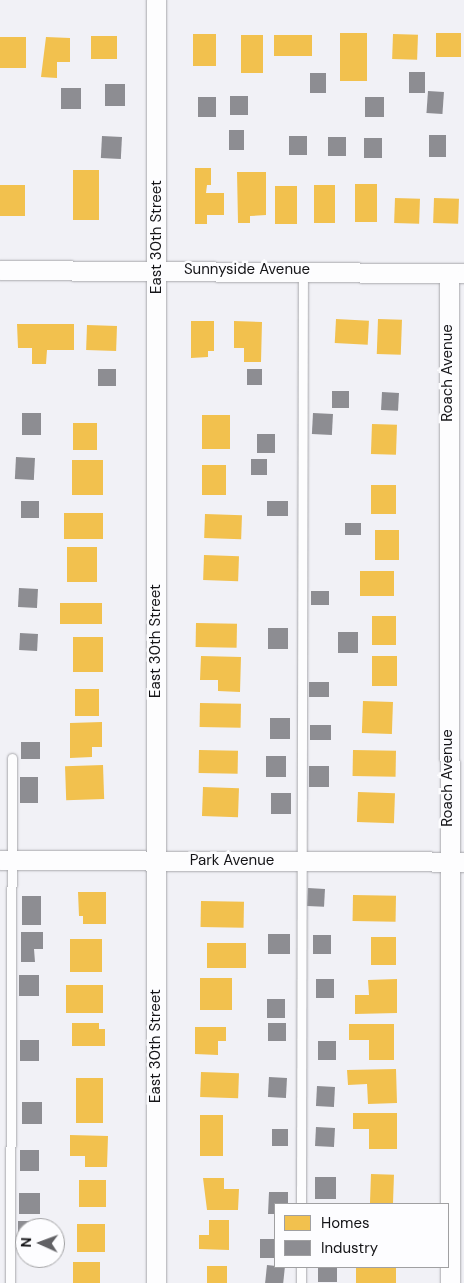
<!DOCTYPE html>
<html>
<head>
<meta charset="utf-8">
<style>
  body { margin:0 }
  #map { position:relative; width:464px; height:1283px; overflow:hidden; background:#f1f1f6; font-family:"DM Sans",sans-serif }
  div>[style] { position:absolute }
  .homes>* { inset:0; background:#f2c14e; transform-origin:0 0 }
  .industry>* { inset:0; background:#8d8d92; transform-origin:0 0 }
  .roads { filter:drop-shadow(0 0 1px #a7a7ab) drop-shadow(0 0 1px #a7a7ab) }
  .lane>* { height:9px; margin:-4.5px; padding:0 4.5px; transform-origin:4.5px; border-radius:4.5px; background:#fdfdfe }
  .street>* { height:19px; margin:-9.5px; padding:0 9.5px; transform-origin:9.5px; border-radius:9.5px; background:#fdfdfe }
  span { translate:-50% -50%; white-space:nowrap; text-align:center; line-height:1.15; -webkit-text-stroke:5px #fdfdff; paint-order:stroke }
  .street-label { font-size:15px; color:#141417 }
  .legend { position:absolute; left:274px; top:1203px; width:175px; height:65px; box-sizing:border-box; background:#fdfdff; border:1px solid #a0a0a2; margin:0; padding:6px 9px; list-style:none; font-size:15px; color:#141417 }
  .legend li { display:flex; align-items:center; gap:10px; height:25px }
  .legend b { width:25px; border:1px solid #a0a0a2 }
  .north { position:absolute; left:15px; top:1218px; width:50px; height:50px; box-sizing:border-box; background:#fdfdff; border:1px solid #a0a0a2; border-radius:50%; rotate:272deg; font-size:14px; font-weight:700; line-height:20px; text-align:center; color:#141417 }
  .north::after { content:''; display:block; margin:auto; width:18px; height:22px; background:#616165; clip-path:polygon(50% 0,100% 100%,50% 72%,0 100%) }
</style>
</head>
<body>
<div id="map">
  <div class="homes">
    <i style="left:340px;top:33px;width:27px;height:48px"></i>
    <i style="left:436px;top:33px;width:25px;height:24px"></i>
    <i style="left:193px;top:34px;width:23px;height:32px"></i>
    <i style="left:393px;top:34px;width:25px;height:25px;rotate:2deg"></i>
    <i style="left:241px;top:35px;width:22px;height:38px"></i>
    <i style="left:274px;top:35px;width:38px;height:21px"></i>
    <i style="left:91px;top:36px;width:26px;height:23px"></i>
    <i style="left:0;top:37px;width:26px;height:31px"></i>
    <i style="clip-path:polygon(46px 37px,70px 38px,70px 62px,57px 62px,57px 78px,41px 77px)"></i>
    <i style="clip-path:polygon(195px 168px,211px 168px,211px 185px,207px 185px,206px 193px,224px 193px,224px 215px,207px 215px,207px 224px,195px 224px)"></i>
    <i style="left:73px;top:170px;width:26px;height:50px"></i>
    <i style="clip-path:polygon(237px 172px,266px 172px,266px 215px,250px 216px,250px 223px,238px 223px)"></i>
    <i style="left:355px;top:184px;width:22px;height:38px"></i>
    <i style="left:0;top:185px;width:25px;height:31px"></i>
    <i style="left:314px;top:185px;width:21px;height:38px"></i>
    <i style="left:275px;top:186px;width:22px;height:38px"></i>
    <i style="left:395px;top:198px;width:25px;height:25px;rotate:2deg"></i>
    <i style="left:434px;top:198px;width:25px;height:25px;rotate:2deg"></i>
    <i style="left:336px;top:319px;width:33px;height:24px;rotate:3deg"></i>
    <i style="left:378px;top:319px;width:24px;height:35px;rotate:2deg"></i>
    <i style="clip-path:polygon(191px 321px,214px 321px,214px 351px,208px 351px,208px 357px,191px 358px)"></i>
    <i style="clip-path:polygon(234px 321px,262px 322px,261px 362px,244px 362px,244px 348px,234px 348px)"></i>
    <i style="clip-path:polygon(17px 324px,74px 324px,74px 350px,47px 350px,46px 364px,32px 364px,32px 348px,18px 348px)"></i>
    <i style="left:87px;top:325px;width:30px;height:25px;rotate:2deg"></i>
    <i style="left:202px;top:415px;width:28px;height:34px"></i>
    <i style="left:73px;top:423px;width:24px;height:27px"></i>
    <i style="left:372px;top:424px;width:25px;height:30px;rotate:2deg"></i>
    <i style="left:72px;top:460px;width:31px;height:35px"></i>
    <i style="left:202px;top:465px;width:24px;height:30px"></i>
    <i style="left:371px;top:485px;width:25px;height:29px"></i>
    <i style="left:64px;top:513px;width:39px;height:26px"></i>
    <i style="left:205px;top:514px;width:37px;height:24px;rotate:2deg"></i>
    <i style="left:375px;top:530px;width:24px;height:30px"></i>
    <i style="left:97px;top:547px;width:35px;height:30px;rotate:90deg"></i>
    <i style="left:204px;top:555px;width:35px;height:25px;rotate:2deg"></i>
    <i style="left:360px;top:571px;width:34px;height:25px"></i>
    <i style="left:60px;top:603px;width:42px;height:21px"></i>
    <i style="left:372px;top:616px;width:24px;height:29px"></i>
    <i style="left:196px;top:623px;width:41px;height:24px;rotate:1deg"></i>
    <i style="left:73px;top:637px;width:30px;height:35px"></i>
    <i style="clip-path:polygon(201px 656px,241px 657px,240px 692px,218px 691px,218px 680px,200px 680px)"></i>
    <i style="left:372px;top:656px;width:25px;height:30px"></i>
    <i style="left:75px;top:689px;width:24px;height:27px"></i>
    <i style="left:363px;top:701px;width:30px;height:32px;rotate:2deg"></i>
    <i style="left:200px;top:703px;width:41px;height:24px;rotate:1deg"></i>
    <i style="clip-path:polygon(102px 722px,102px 747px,92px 747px,92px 757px,70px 758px,70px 723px)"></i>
    <i style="left:199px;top:750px;width:39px;height:23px;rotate:1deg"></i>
    <i style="left:353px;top:750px;width:43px;height:26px;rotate:1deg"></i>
    <i style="left:103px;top:765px;width:34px;height:38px;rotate:88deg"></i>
    <i style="left:203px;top:787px;width:36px;height:29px;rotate:2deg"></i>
    <i style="left:358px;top:792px;width:37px;height:30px;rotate:2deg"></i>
    <i style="clip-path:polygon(78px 892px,106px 892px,106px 924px,83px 924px,83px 916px,79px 916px)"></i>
    <i style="left:353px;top:895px;width:43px;height:26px;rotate:1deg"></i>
    <i style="left:201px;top:901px;width:43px;height:26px;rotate:1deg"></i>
    <i style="left:371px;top:937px;width:25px;height:28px"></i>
    <i style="left:70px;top:939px;width:32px;height:33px"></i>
    <i style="left:207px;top:943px;width:39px;height:25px"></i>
    <i style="left:200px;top:978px;width:32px;height:32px"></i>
    <i style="clip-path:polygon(397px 979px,397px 1013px,355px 1014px,355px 995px,369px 995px,368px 980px)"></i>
    <i style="left:66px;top:985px;width:37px;height:28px"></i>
    <i style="clip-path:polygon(72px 1023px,99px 1023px,99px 1029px,105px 1029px,105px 1046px,72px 1046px)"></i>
    <i style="clip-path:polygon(349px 1024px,394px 1024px,394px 1060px,369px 1060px,369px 1040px,349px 1040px)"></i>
    <i style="clip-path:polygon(195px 1027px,226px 1027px,226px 1041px,218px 1041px,218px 1055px,195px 1054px)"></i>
    <i style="clip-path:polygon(396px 1069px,397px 1103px,368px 1104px,367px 1084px,348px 1085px,347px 1070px)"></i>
    <i style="left:201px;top:1072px;width:38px;height:25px;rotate:2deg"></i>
    <i style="left:76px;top:1078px;width:27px;height:45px"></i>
    <i style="clip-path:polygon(353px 1113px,397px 1113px,397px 1149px,369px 1149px,369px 1129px,353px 1129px)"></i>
    <i style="left:200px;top:1115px;width:23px;height:41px"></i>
    <i style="clip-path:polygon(70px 1135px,108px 1136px,107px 1167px,85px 1167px,85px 1156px,70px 1156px)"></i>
    <i style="left:371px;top:1174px;width:23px;height:30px;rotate:2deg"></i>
    <i style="clip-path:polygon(203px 1178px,224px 1178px,224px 1189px,239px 1189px,238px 1210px,207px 1210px)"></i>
    <i style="left:79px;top:1180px;width:27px;height:27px"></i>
    <i style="clip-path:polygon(209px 1220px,229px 1220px,229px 1250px,199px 1249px,199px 1235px,209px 1235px)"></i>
    <i style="left:77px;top:1224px;width:28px;height:28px"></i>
    <i style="left:73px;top:1262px;width:27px;height:21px"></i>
    <i style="left:207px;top:1266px;width:20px;height:17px"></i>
    <i style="left:356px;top:1267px;width:40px;height:16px"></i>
  </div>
  <div class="industry">
    <i style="left:409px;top:72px;width:16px;height:21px"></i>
    <i style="left:310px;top:73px;width:16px;height:20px"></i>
    <i style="left:105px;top:84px;width:20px;height:22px"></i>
    <i style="left:61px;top:88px;width:20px;height:21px"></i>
    <i style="left:428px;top:91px;width:16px;height:22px;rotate:4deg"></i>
    <i style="left:230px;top:96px;width:18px;height:19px"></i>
    <i style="left:198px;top:97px;width:18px;height:20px"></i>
    <i style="left:365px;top:97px;width:19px;height:20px"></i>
    <i style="left:229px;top:130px;width:15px;height:20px"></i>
    <i style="left:429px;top:135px;width:17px;height:22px"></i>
    <i style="left:102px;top:136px;width:20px;height:22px;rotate:3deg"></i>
    <i style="left:289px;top:136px;width:18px;height:19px"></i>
    <i style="left:328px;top:137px;width:18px;height:19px"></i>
    <i style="left:364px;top:138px;width:18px;height:20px"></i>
    <i style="left:98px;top:369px;width:18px;height:17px"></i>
    <i style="left:247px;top:369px;width:15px;height:16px"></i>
    <i style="left:332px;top:391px;width:17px;height:17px"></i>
    <i style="left:382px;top:392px;width:17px;height:18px;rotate:3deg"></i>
    <i style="left:22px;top:413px;width:19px;height:22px"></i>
    <i style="left:313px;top:413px;width:20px;height:21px;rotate:3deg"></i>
    <i style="left:257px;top:434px;width:18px;height:19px"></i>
    <i style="left:16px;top:457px;width:19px;height:22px;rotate:3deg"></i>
    <i style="left:251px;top:459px;width:16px;height:16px"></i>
    <i style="left:21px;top:501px;width:18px;height:17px"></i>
    <i style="left:267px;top:501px;width:21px;height:15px"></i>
    <i style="left:345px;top:523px;width:16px;height:12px"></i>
    <i style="left:19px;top:588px;width:19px;height:19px;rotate:3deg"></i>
    <i style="left:311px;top:591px;width:18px;height:14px"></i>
    <i style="left:268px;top:628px;width:20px;height:21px"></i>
    <i style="left:338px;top:632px;width:20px;height:21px"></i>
    <i style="left:20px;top:633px;width:18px;height:17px;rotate:3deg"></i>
    <i style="left:309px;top:682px;width:20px;height:15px"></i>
    <i style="left:270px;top:718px;width:20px;height:21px"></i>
    <i style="left:310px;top:725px;width:21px;height:15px"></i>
    <i style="left:21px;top:742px;width:19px;height:17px"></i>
    <i style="left:266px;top:756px;width:20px;height:21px"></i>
    <i style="left:309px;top:766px;width:20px;height:21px"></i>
    <i style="left:38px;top:777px;width:26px;height:18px;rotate:90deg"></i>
    <i style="left:271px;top:793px;width:20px;height:21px"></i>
    <i style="left:308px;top:888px;width:17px;height:18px;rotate:3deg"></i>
    <i style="left:22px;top:896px;width:19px;height:29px"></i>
    <i style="clip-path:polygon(21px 932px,43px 932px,43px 949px,34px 949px,35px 962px,21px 962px)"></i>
    <i style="left:268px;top:934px;width:22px;height:20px"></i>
    <i style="left:313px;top:935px;width:18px;height:19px"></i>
    <i style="left:19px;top:975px;width:20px;height:21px"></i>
    <i style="left:316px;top:979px;width:18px;height:19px"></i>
    <i style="left:267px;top:999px;width:18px;height:19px"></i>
    <i style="left:268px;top:1023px;width:18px;height:18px"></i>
    <i style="left:20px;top:1040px;width:19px;height:21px"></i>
    <i style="left:318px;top:1041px;width:18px;height:19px"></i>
    <i style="left:269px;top:1077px;width:18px;height:20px;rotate:3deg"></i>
    <i style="left:317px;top:1086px;width:18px;height:20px;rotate:3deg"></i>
    <i style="left:22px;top:1102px;width:20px;height:22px"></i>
    <i style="left:316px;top:1127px;width:19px;height:19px;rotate:3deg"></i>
    <i style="left:272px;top:1129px;width:16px;height:17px"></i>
    <i style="left:39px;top:1150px;width:21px;height:19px;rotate:90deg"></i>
    <i style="left:315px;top:1177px;width:21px;height:22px"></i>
    <i style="clip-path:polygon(269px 1192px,288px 1192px,288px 1204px,275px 1204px,275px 1214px,268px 1214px)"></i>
    <i style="left:19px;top:1193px;width:21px;height:21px"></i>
    <i style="clip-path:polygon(18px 1221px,39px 1221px,39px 1228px,25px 1228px,25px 1242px,18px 1242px)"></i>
    <i style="left:260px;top:1239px;width:15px;height:19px"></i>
    <i style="left:267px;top:1265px;width:18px;height:18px;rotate:6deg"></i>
    <i style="left:318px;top:1267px;width:19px;height:15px"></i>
  </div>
  <div class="roads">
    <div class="lane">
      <i style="left:301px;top:1204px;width:934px;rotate:-89.88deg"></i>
      <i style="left:301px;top:1267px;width:16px;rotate:90deg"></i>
      <i style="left:10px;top:1283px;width:525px;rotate:-89.78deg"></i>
    </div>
    <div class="street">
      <i style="left:156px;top:0;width:1283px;rotate:90deg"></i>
      <i style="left:0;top:270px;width:464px;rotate:0.4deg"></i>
      <i style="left:449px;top:273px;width:1010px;rotate:89.94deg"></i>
      <i style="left:0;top:860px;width:464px;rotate:0.2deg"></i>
    </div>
  </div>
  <div class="street-label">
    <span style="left:157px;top:237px;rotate:-90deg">East 30th Street</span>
    <span style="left:247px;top:270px">Sunnyside Avenue</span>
    <span style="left:448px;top:373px;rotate:-90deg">Roach Avenue</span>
    <span style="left:156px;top:641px;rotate:-90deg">East 30th Street</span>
    <span style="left:448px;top:778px;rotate:-90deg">Roach Avenue</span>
    <span style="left:232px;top:861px">Park Avenue</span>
    <span style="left:156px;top:1046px;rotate:-90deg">East 30th Street</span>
  </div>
  <ul class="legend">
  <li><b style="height:14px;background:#f2c14e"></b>Homes</li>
  <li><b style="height:14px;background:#8d8d92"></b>Industry</li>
  </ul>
  <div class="north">N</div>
</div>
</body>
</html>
